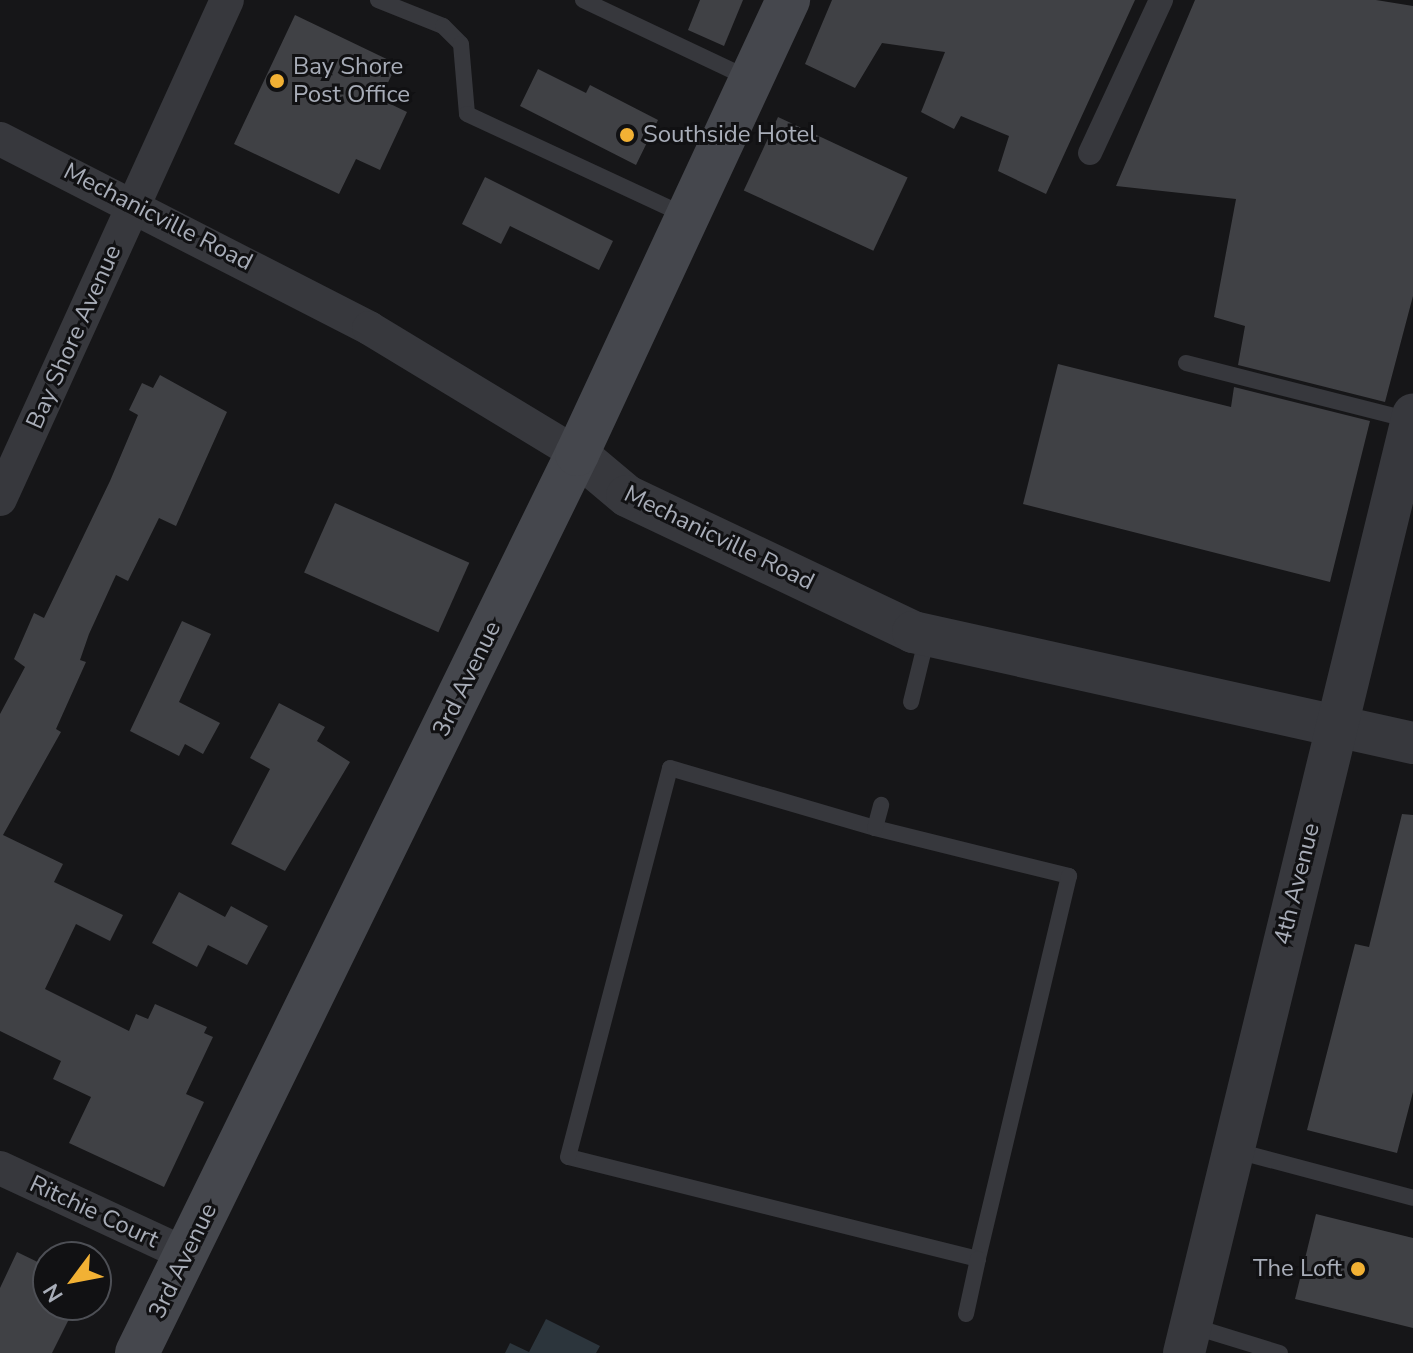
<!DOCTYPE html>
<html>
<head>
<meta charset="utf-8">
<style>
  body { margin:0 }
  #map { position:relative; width:1413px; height:1353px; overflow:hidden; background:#161618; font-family:"Nunito Sans",sans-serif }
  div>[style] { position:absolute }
  .water>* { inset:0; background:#2c353c }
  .building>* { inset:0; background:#404145; transform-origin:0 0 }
  .service>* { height:16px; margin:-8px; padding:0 8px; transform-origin:8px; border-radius:8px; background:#37383d }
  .pedestrian>* { height:24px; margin:-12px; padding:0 12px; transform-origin:12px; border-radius:12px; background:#37383d }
  .minor>* { height:34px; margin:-17px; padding:0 17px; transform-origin:17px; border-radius:17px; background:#37383d }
  .tertiary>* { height:42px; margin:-21px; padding:0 21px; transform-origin:21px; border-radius:21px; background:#37383d }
  .secondary>* { height:44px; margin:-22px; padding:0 22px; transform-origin:22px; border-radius:22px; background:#45474d }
  .dots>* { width:22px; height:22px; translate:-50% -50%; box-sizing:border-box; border:4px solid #111113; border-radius:50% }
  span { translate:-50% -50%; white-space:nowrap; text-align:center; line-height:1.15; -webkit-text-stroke:6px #111113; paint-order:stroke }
  .poi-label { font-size:24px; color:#a8adb8 }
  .left { translate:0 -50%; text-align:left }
  .right { translate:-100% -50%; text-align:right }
  .street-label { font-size:24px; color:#a8adb8 }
  .north { position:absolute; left:32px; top:1241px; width:80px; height:80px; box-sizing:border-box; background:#111113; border:2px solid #4d4f55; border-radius:50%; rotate:238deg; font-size:22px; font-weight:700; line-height:32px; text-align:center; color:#a8adb8 }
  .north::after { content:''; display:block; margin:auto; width:28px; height:36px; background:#f2b134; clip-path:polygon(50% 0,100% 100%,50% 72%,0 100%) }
</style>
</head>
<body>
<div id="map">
  <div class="water">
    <i style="clip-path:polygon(546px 1319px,600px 1346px,596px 1353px,505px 1353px,510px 1343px,529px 1352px)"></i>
  </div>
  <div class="building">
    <i style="clip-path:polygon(700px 0,743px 0,724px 46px,688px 30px)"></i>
    <i style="clip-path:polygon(832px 0,1135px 0,1046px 194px,998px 171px,1009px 136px,961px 116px,954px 129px,921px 112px,945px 52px,882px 43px,855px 88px,805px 64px)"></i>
    <i style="clip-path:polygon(1195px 0,1376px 0,1413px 6px,1413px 296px,1385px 402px,1238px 365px,1245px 326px,1214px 317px,1236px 199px,1116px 186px)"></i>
    <i style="clip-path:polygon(295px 15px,397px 64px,380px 99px,407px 112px,380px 170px,356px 159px,339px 194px,234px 144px)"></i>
    <i style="clip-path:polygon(538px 69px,586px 93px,590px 85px,658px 120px,636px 165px,520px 106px)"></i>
    <i style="left:778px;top:117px;width:143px;height:81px;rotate:25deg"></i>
    <i style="clip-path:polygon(485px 177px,613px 241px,599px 270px,510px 226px,501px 244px,462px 224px)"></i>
    <i style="clip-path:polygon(1058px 364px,1231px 407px,1234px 387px,1370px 421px,1330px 582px,1023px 504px)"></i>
    <i style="clip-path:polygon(160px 375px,227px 412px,176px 526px,159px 518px,128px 581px,116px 575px,89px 634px,80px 660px,86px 662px,56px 729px,61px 732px,3px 835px,63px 864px,54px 882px,123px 915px,110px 941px,76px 924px,45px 989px,129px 1031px,136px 1014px,148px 1019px,155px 1004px,207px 1027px,204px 1033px,213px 1037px,186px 1094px,204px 1102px,164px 1187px,69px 1143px,91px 1097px,53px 1079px,61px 1061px,0 1031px,0 714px,25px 667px,14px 659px,34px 613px,44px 618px,110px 481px,138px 415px,129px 410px,142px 383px,153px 388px)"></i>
    <i style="left:335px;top:503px;width:147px;height:76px;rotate:24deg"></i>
    <i style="clip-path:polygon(182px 621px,211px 634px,179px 702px,220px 723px,203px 754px,185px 744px,179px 756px,130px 731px)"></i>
    <i style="clip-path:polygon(279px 703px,325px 727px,317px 741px,350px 762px,285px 871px,231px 844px,270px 769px,250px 758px)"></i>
    <i style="clip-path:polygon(1402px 814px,1413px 815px,1413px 1092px,1397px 1153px,1307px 1130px,1355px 944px,1369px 947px)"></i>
    <i style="clip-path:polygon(179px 892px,225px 917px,231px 906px,268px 926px,247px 965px,208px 945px,197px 967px,152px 943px)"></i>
    <i style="clip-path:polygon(1316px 1214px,1413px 1238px,1413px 1328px,1295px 1299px)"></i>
    <i style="clip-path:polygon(17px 1252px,48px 1267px,48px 1305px,76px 1305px,52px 1353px,0 1353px,0 1288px)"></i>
  </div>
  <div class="service">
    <i style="left:378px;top:0;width:70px;rotate:21.8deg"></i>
    <i style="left:443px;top:26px;width:25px;rotate:45deg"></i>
    <i style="left:461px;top:44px;width:70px;rotate:85.1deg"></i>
    <i style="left:467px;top:114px;width:242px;rotate:24.9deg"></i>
    <i style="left:583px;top:0;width:183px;rotate:25.3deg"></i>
    <i style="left:1186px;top:363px;width:231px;rotate:14.3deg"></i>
    <i style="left:911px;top:702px;width:67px;rotate:-76.2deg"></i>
    <i style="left:670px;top:768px;width:214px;rotate:16.3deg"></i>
    <i style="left:875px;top:828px;width:200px;rotate:13.9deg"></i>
    <i style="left:1069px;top:876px;width:394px;rotate:103.4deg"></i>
    <i style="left:978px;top:1259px;width:422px;rotate:-166deg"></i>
    <i style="left:568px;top:1157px;width:402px;rotate:-75.3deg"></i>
    <i style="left:875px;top:828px;width:24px;rotate:-75deg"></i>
    <i style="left:1233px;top:1150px;width:186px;rotate:14.9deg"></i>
    <i style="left:966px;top:1314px;width:56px;rotate:-77.7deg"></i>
    <i style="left:1192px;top:1326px;width:92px;rotate:17.1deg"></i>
  </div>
  <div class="pedestrian">
    <i style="left:1090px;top:153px;width:169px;rotate:-65.1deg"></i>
  </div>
  <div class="minor">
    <i style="left:0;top:139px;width:415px;rotate:27.1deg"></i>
    <i style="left:369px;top:328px;width:243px;rotate:31.2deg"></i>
    <i style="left:0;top:499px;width:548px;rotate:-65.54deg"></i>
    <i style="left:0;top:1168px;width:206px;rotate:24.9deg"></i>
  </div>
  <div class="tertiary">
    <i style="left:577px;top:454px;width:65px;rotate:40deg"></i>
    <i style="left:627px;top:496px;width:317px;rotate:25.4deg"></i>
    <i style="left:913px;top:632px;width:512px;rotate:12.52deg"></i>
    <i style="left:1184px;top:1353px;width:966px;rotate:-76.28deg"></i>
  </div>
  <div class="secondary">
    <i style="left:137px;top:1353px;width:1001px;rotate:-63.92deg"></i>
    <i style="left:577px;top:454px;width:501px;rotate:-65.07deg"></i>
  </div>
  <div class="dots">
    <i style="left:277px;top:81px;background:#f2b134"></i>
    <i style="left:627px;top:135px;background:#f2b134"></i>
    <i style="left:1358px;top:1269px;background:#f2b134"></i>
  </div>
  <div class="poi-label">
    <span class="left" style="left:293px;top:81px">Bay Shore<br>Post Office</span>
    <span class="left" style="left:643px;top:135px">Southside Hotel</span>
    <span class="right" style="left:1342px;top:1269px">The Loft</span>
  </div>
  <div class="street-label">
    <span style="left:158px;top:217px;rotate:27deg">Mechanicville Road</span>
    <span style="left:74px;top:337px;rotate:-66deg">Bay Shore Avenue</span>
    <span style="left:719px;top:538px;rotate:26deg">Mechanicville Road</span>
    <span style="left:467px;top:679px;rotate:-64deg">3rd Avenue</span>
    <span style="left:1297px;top:884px;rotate:-76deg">4th Avenue</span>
    <span style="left:94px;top:1212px;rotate:25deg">Ritchie Court</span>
    <span style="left:183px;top:1261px;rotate:-64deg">3rd Avenue</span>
  </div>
  <div class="north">N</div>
</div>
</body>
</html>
